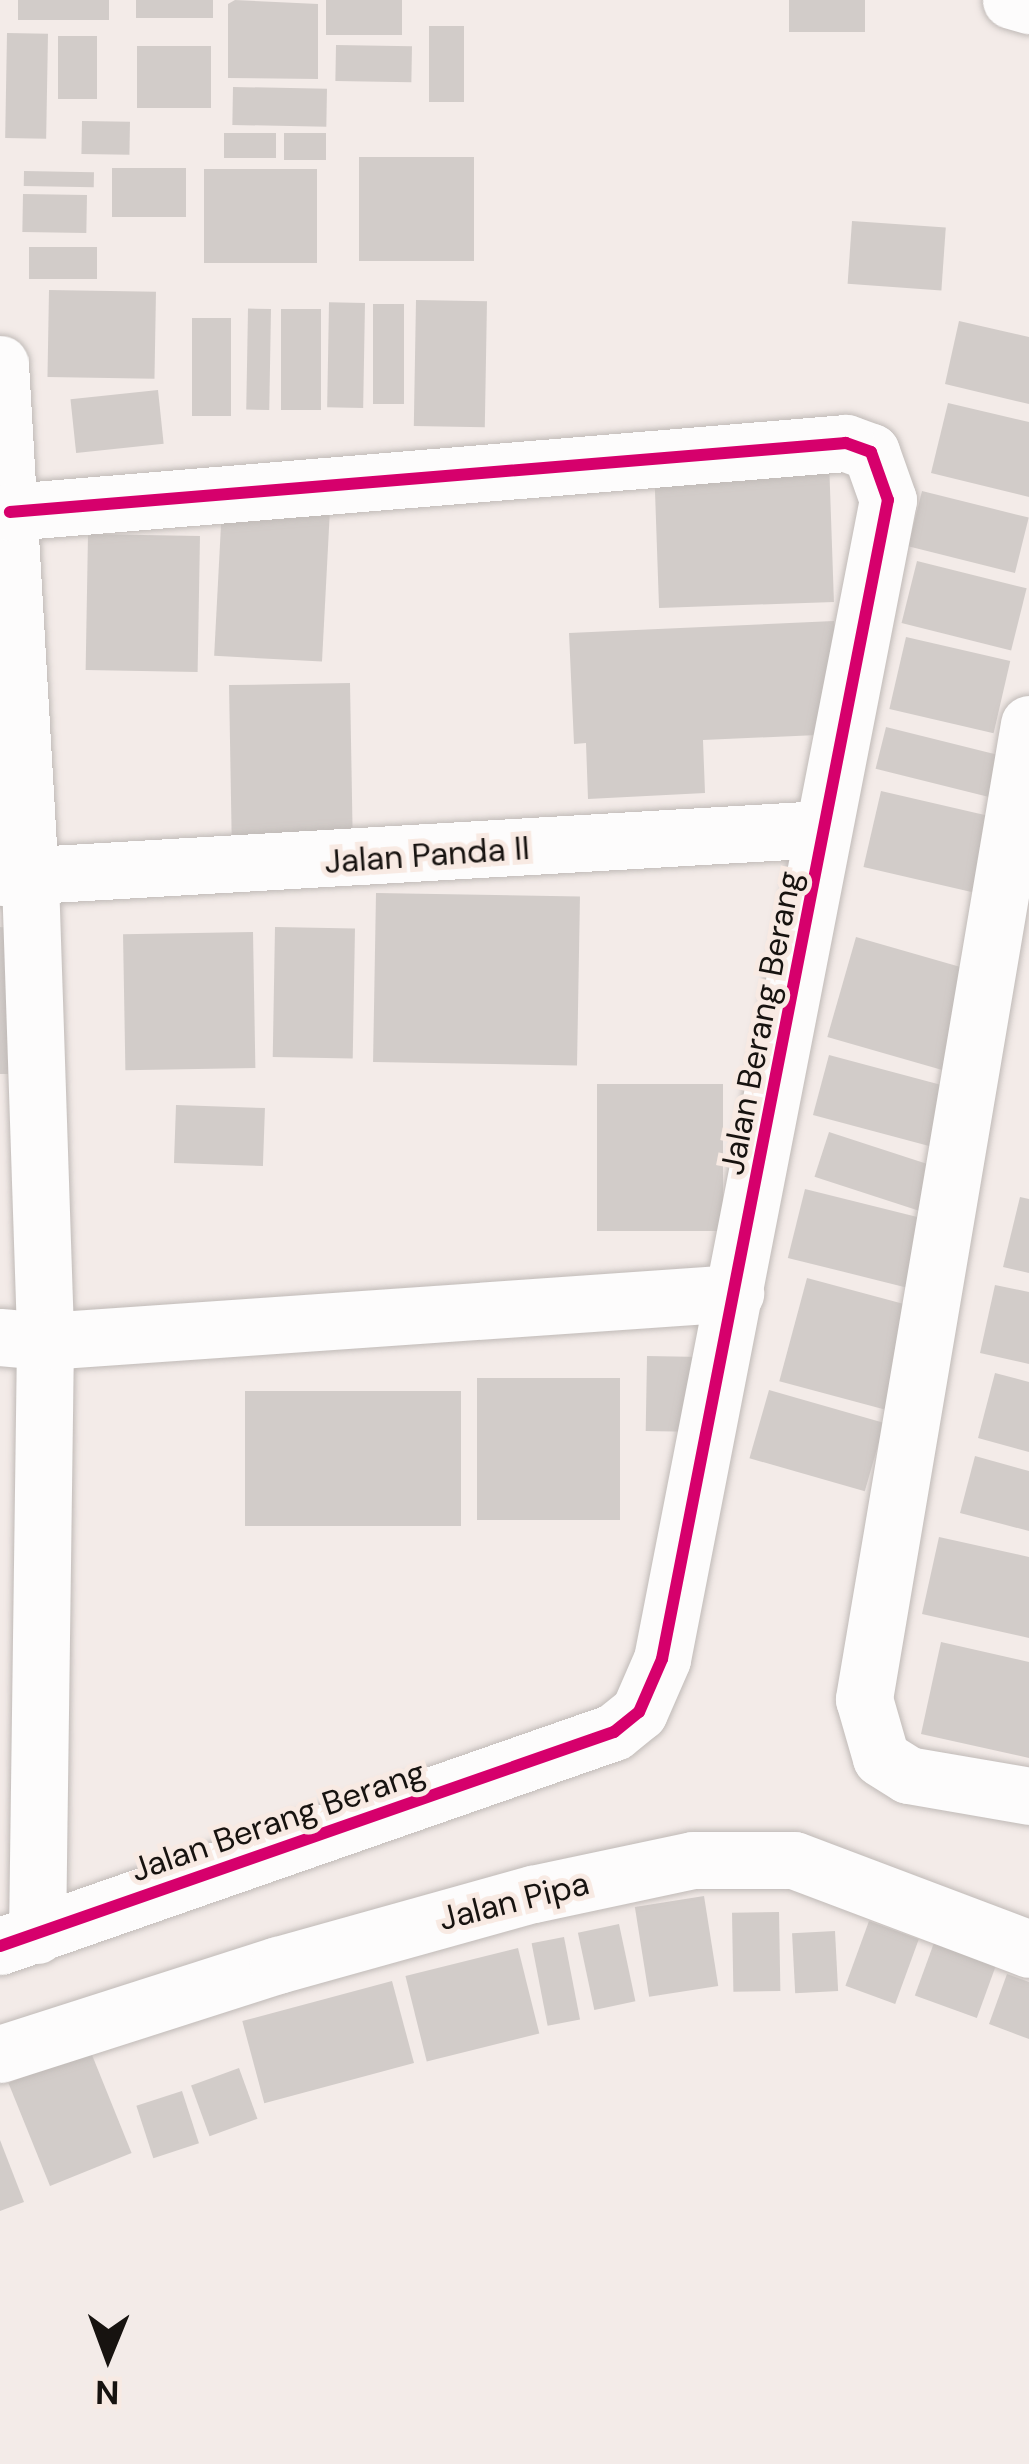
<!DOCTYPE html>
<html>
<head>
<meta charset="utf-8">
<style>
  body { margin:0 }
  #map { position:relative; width:1029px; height:2464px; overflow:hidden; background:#f3ebe8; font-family:"DM Sans",sans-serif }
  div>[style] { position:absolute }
  .building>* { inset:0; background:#d2ccc9; transform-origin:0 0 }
  .roads { filter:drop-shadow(0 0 3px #c0bab7) drop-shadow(0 0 3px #c0bab7) }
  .minor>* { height:57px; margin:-28.5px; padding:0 28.5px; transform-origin:28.5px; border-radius:28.5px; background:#fdfcfc }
  .cycleway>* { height:12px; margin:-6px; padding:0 6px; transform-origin:6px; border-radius:6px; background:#d6006c }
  span { translate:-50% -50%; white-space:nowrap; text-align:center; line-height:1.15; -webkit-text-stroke:10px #f8eae3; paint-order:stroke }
  .street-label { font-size:33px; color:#171310 }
  .north { position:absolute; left:48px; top:2296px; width:120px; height:120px; -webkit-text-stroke:9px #f8eae3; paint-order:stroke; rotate:181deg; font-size:33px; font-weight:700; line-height:48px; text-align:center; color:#171310 }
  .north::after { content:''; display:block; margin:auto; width:42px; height:54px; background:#171310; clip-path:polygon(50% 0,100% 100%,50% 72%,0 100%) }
</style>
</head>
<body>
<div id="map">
  <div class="building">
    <i style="left:18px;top:0;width:91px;height:20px"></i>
    <i style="left:136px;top:0;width:77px;height:18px"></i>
    <i style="clip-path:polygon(235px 0,318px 4px,318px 79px,228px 78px,228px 4px)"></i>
    <i style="left:326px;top:0;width:76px;height:35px"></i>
    <i style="left:789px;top:0;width:76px;height:32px"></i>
    <i style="left:429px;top:26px;width:35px;height:76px"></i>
    <i style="left:7px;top:33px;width:41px;height:105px;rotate:1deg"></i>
    <i style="left:58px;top:36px;width:39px;height:63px"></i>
    <i style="left:336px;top:45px;width:76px;height:36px;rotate:1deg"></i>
    <i style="left:137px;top:46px;width:74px;height:62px"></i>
    <i style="left:233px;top:87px;width:94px;height:38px;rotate:1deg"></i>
    <i style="left:82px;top:121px;width:48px;height:33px;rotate:1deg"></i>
    <i style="left:224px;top:133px;width:52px;height:25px"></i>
    <i style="left:284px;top:133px;width:42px;height:27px"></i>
    <i style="left:359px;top:157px;width:115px;height:104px"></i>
    <i style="left:112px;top:168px;width:74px;height:49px"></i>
    <i style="left:204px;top:169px;width:113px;height:94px"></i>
    <i style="left:24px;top:171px;width:70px;height:15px;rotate:1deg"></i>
    <i style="left:23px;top:194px;width:64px;height:38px;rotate:1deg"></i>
    <i style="left:852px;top:221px;width:94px;height:63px;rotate:4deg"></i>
    <i style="left:29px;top:247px;width:68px;height:32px"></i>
    <i style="left:49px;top:290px;width:107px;height:87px;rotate:1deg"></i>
    <i style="left:416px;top:300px;width:71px;height:126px;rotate:1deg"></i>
    <i style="left:365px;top:303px;width:105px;height:36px;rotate:91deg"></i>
    <i style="left:373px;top:304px;width:31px;height:100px"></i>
    <i style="left:271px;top:309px;width:101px;height:23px;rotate:91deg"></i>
    <i style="left:281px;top:309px;width:40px;height:101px"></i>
    <i style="left:192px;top:318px;width:39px;height:98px"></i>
    <i style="clip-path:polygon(959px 321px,1029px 337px,1029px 404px,945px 384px)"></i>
    <i style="left:158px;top:390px;width:54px;height:88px;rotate:84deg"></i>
    <i style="clip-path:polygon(948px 403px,1029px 422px,1029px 497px,931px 473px)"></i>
    <i style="left:829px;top:460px;width:142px;height:175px;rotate:88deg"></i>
    <i style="left:922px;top:491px;width:110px;height:57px;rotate:14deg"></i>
    <i style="left:222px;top:506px;width:108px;height:150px;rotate:3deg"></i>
    <i style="left:88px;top:534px;width:112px;height:136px;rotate:1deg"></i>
    <i style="left:917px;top:561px;width:113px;height:64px;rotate:14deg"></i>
    <i style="clip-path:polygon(834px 621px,840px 734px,703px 740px,705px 793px,588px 799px,586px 743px,574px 744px,569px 633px)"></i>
    <i style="left:906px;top:637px;width:107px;height:74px;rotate:13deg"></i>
    <i style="left:350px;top:683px;width:161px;height:121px;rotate:89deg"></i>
    <i style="left:886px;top:727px;width:123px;height:43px;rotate:14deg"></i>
    <i style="left:881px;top:791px;width:122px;height:78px;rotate:13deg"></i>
    <i style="left:376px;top:893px;width:204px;height:169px;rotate:1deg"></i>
    <i style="clip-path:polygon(0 927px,17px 929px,8px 1074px,0 1074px)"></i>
    <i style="left:275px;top:927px;width:80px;height:130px;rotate:1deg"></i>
    <i style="left:253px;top:932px;width:136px;height:130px;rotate:89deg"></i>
    <i style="left:856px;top:937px;width:134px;height:104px;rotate:16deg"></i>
    <i style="left:829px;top:1055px;width:127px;height:62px;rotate:15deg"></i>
    <i style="left:597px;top:1084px;width:126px;height:147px"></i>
    <i style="left:176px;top:1105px;width:89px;height:58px;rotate:2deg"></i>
    <i style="left:829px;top:1132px;width:122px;height:47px;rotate:18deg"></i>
    <i style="left:805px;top:1189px;width:125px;height:71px;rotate:14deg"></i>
    <i style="clip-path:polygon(1020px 1197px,1029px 1199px,1029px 1273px,1003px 1267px)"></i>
    <i style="left:807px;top:1278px;width:109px;height:107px;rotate:15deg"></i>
    <i style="clip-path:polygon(995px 1285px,1029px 1292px,1029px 1364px,980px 1353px)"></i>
    <i style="left:647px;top:1356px;width:55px;height:75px;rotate:1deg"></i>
    <i style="clip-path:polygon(995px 1373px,1029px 1382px,1029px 1452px,978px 1438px)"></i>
    <i style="left:620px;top:1378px;width:142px;height:143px;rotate:90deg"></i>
    <i style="left:769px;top:1390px;width:120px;height:71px;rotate:16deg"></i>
    <i style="left:245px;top:1391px;width:216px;height:135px"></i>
    <i style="clip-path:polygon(975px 1456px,1029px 1471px,1029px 1531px,960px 1513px)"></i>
    <i style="clip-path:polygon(939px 1537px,1029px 1557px,1029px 1638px,922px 1614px)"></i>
    <i style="clip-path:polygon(941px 1642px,1029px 1662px,1029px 1758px,921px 1734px)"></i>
    <i style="left:704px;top:1896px;width:91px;height:70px;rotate:81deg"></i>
    <i style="left:779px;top:1912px;width:79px;height:47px;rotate:89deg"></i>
    <i style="left:869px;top:1921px;width:53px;height:69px;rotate:20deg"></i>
    <i style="left:619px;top:1924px;width:79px;height:42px;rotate:78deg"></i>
    <i style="left:835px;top:1931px;width:60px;height:43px;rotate:87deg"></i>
    <i style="left:564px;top:1937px;width:84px;height:33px;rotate:79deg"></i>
    <i style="left:935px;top:1940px;width:66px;height:59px;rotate:20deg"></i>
    <i style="left:518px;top:1948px;width:88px;height:116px;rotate:76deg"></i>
    <i style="clip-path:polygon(1007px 1974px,1029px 1982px,1029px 2039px,989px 2024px)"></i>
    <i style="left:392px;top:1981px;width:85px;height:155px;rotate:75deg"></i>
    <i style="left:90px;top:2050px;width:111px;height:88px;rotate:68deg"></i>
    <i style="left:239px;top:2068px;width:54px;height:51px;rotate:70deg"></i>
    <i style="left:182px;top:2091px;width:55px;height:48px;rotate:72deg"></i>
    <i style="clip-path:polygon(0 2140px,24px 2202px,0 2211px)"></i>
  </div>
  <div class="roads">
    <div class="minor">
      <i style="left:1011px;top:0;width:19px;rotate:16deg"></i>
      <i style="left:0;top:364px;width:517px;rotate:86.67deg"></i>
      <i style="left:30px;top:880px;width:461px;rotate:88.1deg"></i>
      <i style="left:45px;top:1341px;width:594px;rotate:90.77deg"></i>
      <i style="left:1029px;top:724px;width:989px;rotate:99.61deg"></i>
      <i style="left:864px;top:1699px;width:61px;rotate:73.9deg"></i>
      <i style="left:881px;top:1758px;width:32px;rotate:32deg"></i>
      <i style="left:908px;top:1775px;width:123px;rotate:9.8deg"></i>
      <i style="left:0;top:877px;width:824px;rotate:-3.34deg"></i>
      <i style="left:0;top:1337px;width:45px;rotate:5.1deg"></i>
      <i style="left:45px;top:1341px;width:692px;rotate:-3.98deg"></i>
      <i style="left:0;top:1946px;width:650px;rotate:-19.22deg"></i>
      <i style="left:614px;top:1732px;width:32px;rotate:-39deg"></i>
      <i style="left:639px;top:1712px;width:58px;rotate:-66.5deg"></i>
      <i style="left:662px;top:1659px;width:1181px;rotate:-78.97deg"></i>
      <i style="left:888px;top:500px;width:51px;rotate:-109.5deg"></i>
      <i style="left:871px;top:452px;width:27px;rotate:-160deg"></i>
      <i style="left:846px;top:443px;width:839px;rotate:175.28deg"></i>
      <i style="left:0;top:2054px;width:292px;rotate:-17.8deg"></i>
      <i style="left:278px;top:1965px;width:265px;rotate:-15.6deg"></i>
      <i style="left:533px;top:1894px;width:164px;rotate:-12deg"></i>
      <i style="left:693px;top:1860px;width:101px"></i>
      <i style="left:794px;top:1860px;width:251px;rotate:20.7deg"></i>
    </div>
  </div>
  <div class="cycleway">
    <i style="left:0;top:1946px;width:650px;rotate:-19.22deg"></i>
    <i style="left:614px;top:1732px;width:32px;rotate:-39deg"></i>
    <i style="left:639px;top:1712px;width:58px;rotate:-66.5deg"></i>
    <i style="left:662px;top:1659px;width:1181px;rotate:-78.97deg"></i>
    <i style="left:888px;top:500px;width:51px;rotate:-109.5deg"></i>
    <i style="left:871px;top:452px;width:27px;rotate:-160deg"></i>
    <i style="left:846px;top:443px;width:839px;rotate:175.28deg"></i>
  </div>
  <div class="street-label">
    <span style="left:427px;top:855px;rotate:-4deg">Jalan Panda II</span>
    <span style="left:761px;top:1023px;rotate:-79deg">Jalan Berang Berang</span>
    <span style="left:278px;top:1821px;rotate:-19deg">Jalan Berang Berang</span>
    <span style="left:514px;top:1901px;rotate:-14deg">Jalan Pipa</span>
  </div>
  <div class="north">N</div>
</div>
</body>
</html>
